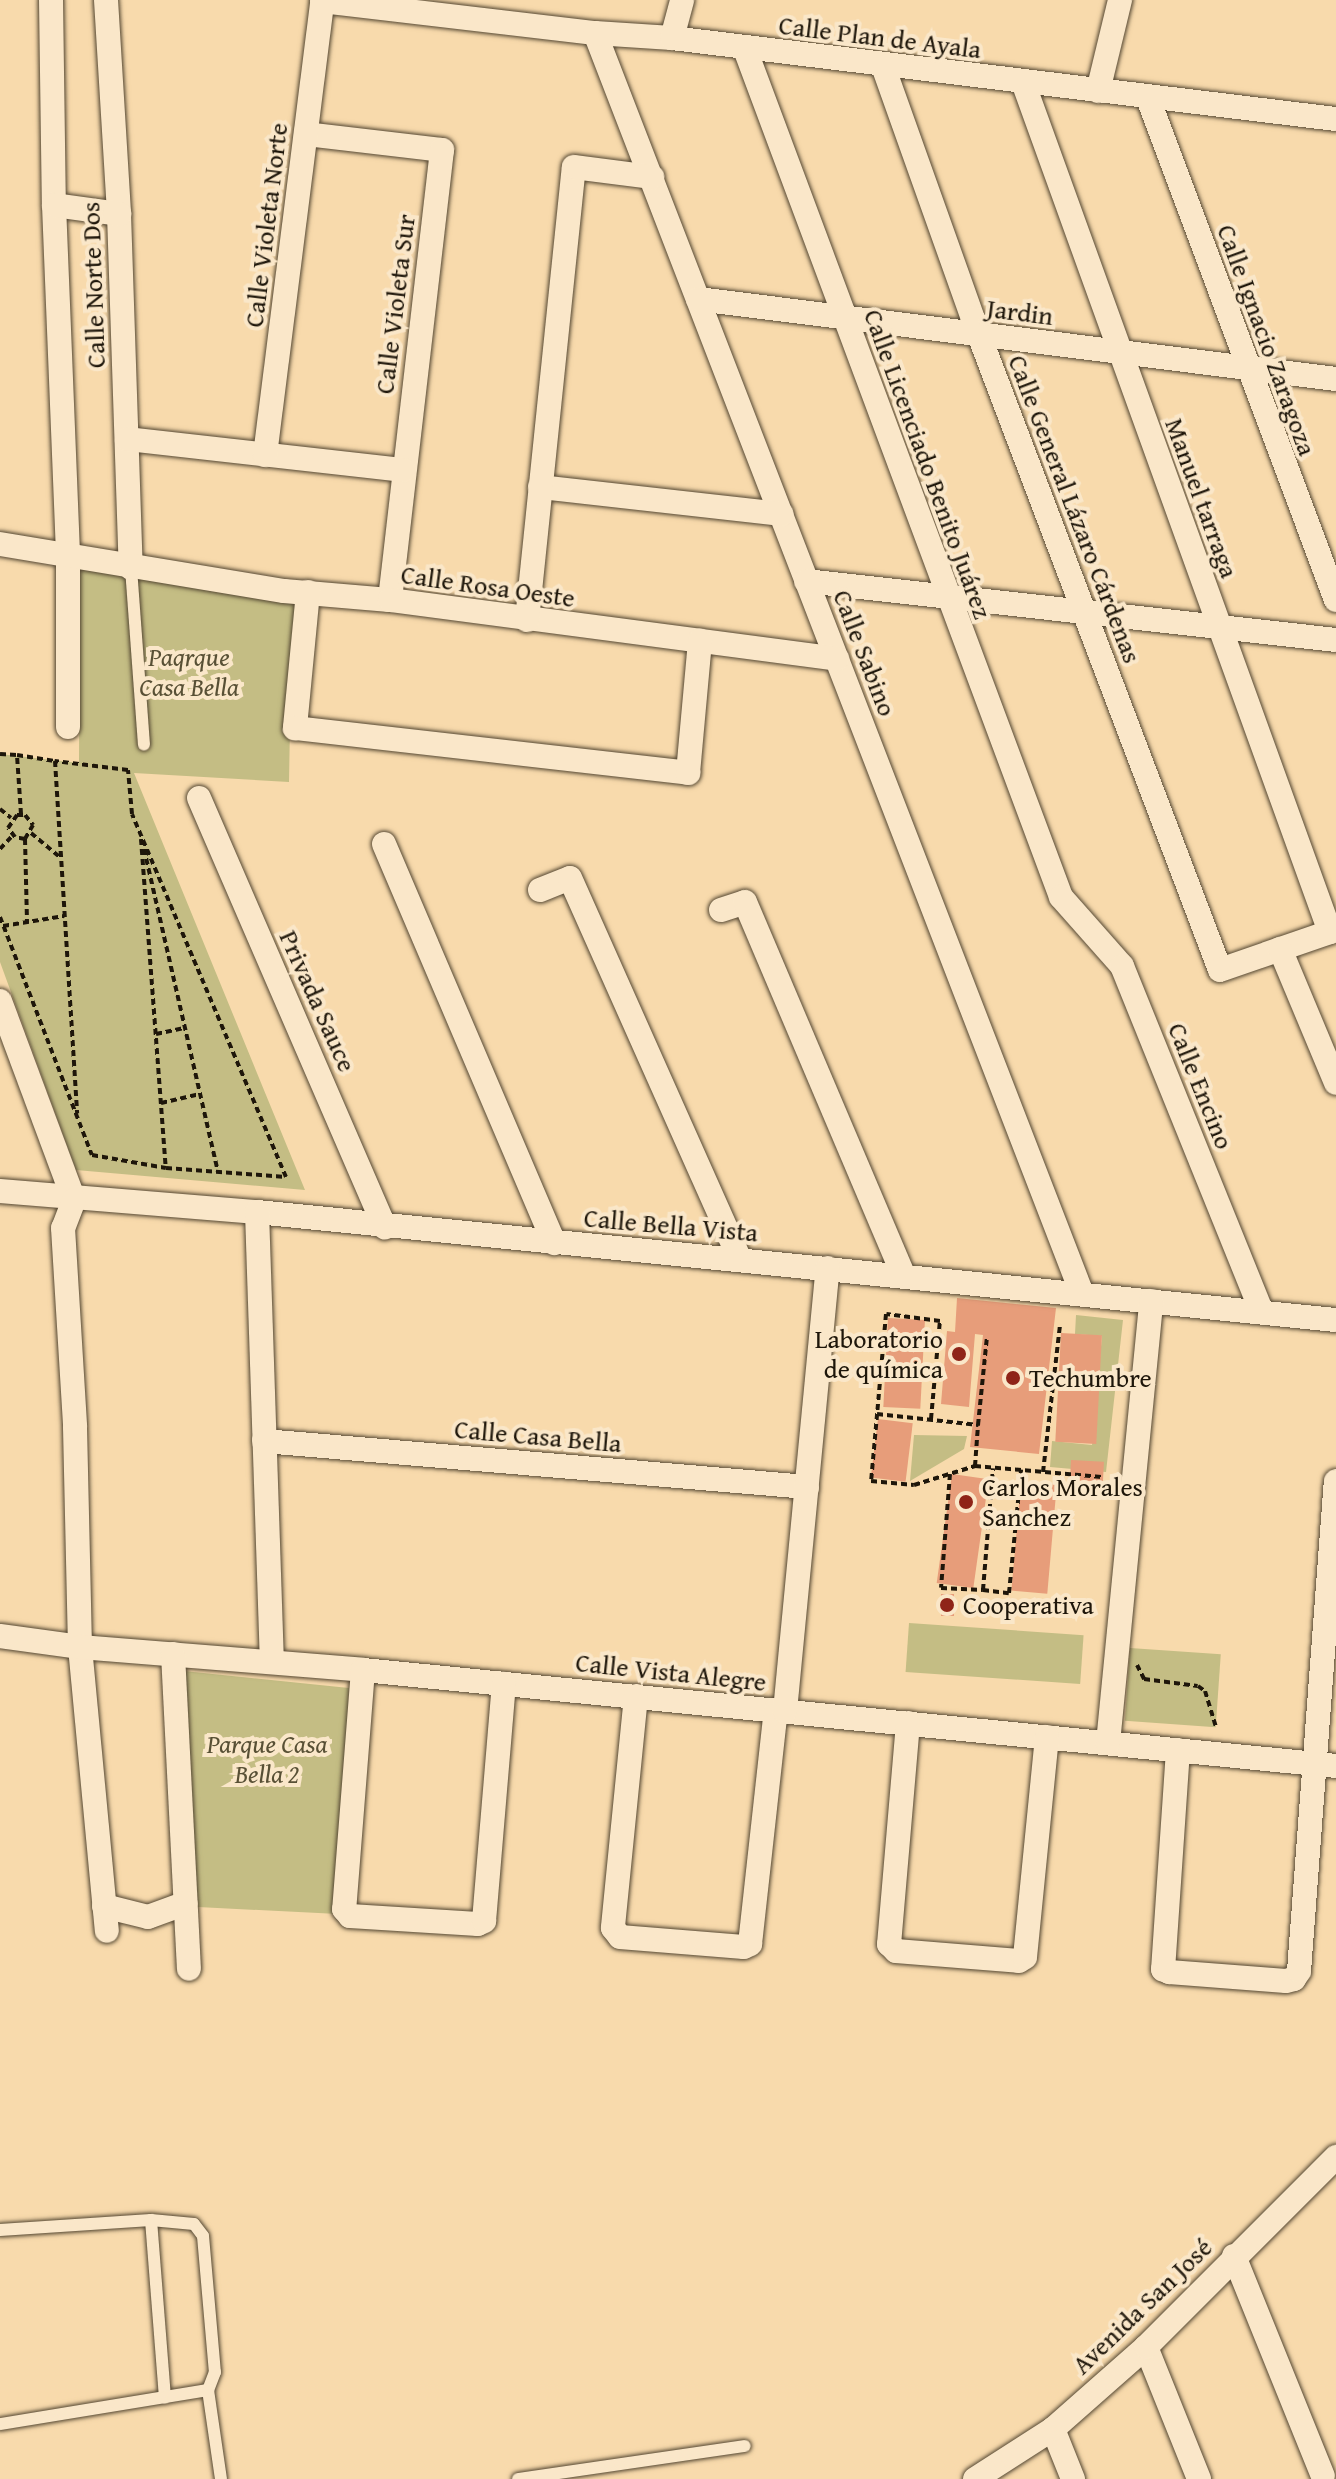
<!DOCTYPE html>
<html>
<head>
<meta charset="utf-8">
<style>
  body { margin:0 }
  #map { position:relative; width:1336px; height:2479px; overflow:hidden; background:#f8daac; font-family:"Gentium Book Plus",serif }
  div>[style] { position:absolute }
  .green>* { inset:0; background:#c4bd84; transform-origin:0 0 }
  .building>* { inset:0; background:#e79d7a; transform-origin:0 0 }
  .path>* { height:4px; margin-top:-2px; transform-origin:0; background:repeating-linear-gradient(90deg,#1e160a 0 6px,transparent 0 10px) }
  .roads { filter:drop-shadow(0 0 2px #544732) drop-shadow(0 0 2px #544732) }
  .service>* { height:12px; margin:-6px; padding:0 6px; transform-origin:6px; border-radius:6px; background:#fae7c9 }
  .minor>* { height:24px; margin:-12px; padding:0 12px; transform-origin:12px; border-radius:12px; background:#fae7c9 }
  .dots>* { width:22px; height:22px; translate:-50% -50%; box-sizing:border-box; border:4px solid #fae7c9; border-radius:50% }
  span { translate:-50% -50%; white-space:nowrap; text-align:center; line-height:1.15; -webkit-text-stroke:8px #fae7c9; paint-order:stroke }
  .street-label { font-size:26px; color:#1e160a }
  .park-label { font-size:26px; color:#585035; font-style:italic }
  .poi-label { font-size:26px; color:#1e160a }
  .right { translate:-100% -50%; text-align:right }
  .left { translate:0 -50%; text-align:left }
</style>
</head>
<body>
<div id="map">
  <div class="green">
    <i style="clip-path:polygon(80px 548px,304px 582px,290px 726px,289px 782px,134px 773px,305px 1190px,76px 1170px,0 962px,0 754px,79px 763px)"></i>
    <i style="clip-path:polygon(1076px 1315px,1123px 1320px,1106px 1472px,1050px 1467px,1052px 1441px,1092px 1445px,1102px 1336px,1075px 1334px)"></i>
    <i style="clip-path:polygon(914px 1435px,967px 1436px,964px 1449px,910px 1481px)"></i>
    <i style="left:909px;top:1623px;width:175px;height:49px;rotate:4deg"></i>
    <i style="left:1130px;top:1648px;width:91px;height:73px;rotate:4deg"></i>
    <i style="clip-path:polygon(184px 1671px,349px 1688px,338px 1914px,198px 1907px)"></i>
  </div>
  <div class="building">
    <i style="clip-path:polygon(957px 1298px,1056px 1308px,1039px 1454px,970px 1447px,983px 1335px,975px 1334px,969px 1407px,941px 1404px,947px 1331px,955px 1332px)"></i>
    <i style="left:888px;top:1318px;width:37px;height:89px;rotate:3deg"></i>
    <i style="left:1061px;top:1333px;width:41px;height:109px;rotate:3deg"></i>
    <i style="left:878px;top:1419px;width:35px;height:59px;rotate:7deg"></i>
    <i style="left:1071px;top:1460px;width:33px;height:30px;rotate:3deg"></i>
    <i style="left:952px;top:1474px;width:37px;height:110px;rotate:8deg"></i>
    <i style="left:1021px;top:1481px;width:36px;height:110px;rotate:5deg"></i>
    <i style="left:941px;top:1594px;width:13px;height:22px"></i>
  </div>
  <div class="path">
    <i style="left:0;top:754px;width:17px;rotate:3deg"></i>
    <i style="left:0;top:809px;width:14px;rotate:39deg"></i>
    <i style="left:21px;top:814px;width:59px;rotate:-93.9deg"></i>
    <i style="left:17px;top:755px;width:38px;rotate:9deg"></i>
    <i style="left:55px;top:761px;width:353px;rotate:86.4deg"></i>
    <i style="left:31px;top:833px;width:39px;rotate:40deg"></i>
    <i style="left:25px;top:839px;width:10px;rotate:-169deg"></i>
    <i style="left:15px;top:837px;width:11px;rotate:-128deg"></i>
    <i style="left:8px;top:828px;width:16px;rotate:-55deg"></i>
    <i style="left:17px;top:815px;width:8px"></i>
    <i style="left:25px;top:815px;width:13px;rotate:51deg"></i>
    <i style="left:33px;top:825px;width:16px;rotate:120deg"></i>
    <i style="left:25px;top:839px;width:83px;rotate:88.6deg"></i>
    <i style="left:141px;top:839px;width:330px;rotate:85.7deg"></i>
    <i style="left:0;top:849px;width:18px;rotate:-47deg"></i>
    <i style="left:144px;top:849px;width:331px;rotate:77.1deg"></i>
    <i style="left:0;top:917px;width:255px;rotate:68.9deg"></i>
    <i style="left:92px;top:1155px;width:75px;rotate:10deg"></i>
    <i style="left:166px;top:1168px;width:120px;rotate:4.3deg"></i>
    <i style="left:286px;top:1177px;width:394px;rotate:-113deg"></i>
    <i style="left:132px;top:814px;width:44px;rotate:-95.2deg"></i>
    <i style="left:128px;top:770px;width:74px;rotate:-173deg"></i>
    <i style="left:3px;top:926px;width:62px;rotate:-9.3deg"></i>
    <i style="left:156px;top:1034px;width:30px;rotate:-12deg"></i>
    <i style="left:161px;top:1103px;width:40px;rotate:-13deg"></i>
    <i style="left:877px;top:1414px;width:102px;rotate:6.2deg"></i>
    <i style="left:978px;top:1425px;width:88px;rotate:-84.2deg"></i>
    <i style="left:931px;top:1419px;width:98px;rotate:-84.8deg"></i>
    <i style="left:940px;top:1321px;width:54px;rotate:-172.6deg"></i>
    <i style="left:886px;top:1314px;width:168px;rotate:95.1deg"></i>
    <i style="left:871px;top:1481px;width:43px;rotate:5.3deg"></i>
    <i style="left:914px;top:1485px;width:64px;rotate:-17.3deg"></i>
    <i style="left:975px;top:1466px;width:127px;rotate:5deg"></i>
    <i style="left:975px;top:1466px;width:41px;rotate:-85.8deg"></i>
    <i style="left:1043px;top:1472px;width:148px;rotate:-83.4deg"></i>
    <i style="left:950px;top:1474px;width:114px;rotate:94.5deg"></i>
    <i style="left:941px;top:1588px;width:42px;rotate:2.7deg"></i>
    <i style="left:983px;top:1590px;width:122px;rotate:-85.3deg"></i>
    <i style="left:983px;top:1590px;width:26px;rotate:7deg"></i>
    <i style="left:1009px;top:1593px;width:124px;rotate:-84.4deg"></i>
    <i style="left:1137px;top:1665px;width:16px;rotate:63deg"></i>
    <i style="left:1144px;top:1679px;width:54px;rotate:7.4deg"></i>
    <i style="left:1198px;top:1686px;width:9px;rotate:36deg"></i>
    <i style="left:1205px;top:1691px;width:39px;rotate:73deg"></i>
  </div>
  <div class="roads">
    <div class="service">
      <i style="left:131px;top:568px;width:177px;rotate:85.8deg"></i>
      <i style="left:151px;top:2220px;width:178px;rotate:85.5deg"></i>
      <i style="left:0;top:2230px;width:151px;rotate:-3.8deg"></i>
      <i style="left:151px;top:2220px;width:43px;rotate:5.3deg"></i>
      <i style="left:194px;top:2224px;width:15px;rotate:53deg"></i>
      <i style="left:203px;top:2236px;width:137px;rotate:85deg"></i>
      <i style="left:215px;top:2372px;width:19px;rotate:111deg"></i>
      <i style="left:208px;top:2390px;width:211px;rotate:170.7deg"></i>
      <i style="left:208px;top:2390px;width:90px;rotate:81.7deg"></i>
      <i style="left:518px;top:2479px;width:229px;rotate:-8.3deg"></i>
    </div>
    <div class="minor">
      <i style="left:51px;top:0;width:205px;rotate:89.2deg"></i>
      <i style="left:54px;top:205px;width:348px;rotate:87.7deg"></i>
      <i style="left:68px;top:553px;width:174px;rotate:90deg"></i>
      <i style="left:106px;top:0;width:214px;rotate:86.5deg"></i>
      <i style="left:119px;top:214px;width:354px;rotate:88.1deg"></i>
      <i style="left:595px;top:33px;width:1352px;rotate:68.88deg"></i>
      <i style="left:672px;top:38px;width:39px;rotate:-75deg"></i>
      <i style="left:745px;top:49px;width:905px;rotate:69.56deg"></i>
      <i style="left:1061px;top:897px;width:92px;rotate:48.5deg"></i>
      <i style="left:1122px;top:966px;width:373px;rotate:68deg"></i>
      <i style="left:883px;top:66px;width:269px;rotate:70.4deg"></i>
      <i style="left:973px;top:319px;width:696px;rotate:69.22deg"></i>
      <i style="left:1220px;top:970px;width:116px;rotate:-19.1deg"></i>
      <i style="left:1023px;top:82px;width:904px;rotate:70.14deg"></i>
      <i style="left:1098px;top:91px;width:94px;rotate:-76.4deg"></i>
      <i style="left:1148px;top:98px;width:536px;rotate:69.47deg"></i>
      <i style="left:306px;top:134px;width:137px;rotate:6.7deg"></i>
      <i style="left:442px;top:150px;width:453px;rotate:96.6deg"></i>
      <i style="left:54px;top:205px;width:66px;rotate:7.9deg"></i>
      <i style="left:698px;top:299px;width:643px;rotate:7.15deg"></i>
      <i style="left:127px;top:439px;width:278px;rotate:6.4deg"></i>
      <i style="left:265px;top:455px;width:458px;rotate:-82.8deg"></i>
      <i style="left:322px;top:1px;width:275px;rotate:6.7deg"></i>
      <i style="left:595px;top:33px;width:77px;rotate:3.7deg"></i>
      <i style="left:672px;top:38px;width:669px;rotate:6.96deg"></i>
      <i style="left:540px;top:487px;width:243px;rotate:6.4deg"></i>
      <i style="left:0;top:544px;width:288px;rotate:9.4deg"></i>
      <i style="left:284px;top:591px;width:106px;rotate:4.9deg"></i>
      <i style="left:390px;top:600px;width:451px;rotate:7.5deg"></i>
      <i style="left:806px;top:581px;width:533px;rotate:6.35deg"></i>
      <i style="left:308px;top:592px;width:137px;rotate:95.5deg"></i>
      <i style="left:295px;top:728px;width:396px;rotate:6.5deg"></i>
      <i style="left:688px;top:773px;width:133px;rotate:-84.8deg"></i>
      <i style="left:527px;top:620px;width:455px;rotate:-84.1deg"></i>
      <i style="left:574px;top:167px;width:79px;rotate:7.3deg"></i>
      <i style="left:199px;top:798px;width:468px;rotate:66.6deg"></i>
      <i style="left:384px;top:844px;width:434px;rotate:66.9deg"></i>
      <i style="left:540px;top:890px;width:32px;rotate:-22deg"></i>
      <i style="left:570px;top:878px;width:417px;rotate:66deg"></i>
      <i style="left:721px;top:910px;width:25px;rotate:-18deg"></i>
      <i style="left:745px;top:902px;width:406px;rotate:67deg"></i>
      <i style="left:1280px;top:949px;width:145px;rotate:67.3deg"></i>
      <i style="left:0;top:1001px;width:212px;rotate:69.6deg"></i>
      <i style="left:0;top:1191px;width:258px;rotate:4.7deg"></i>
      <i style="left:257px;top:1212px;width:1084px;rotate:5.72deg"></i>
      <i style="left:74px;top:1200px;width:30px;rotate:111deg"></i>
      <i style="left:63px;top:1228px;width:199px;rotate:86.5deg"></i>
      <i style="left:75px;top:1427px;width:220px;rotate:88.7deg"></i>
      <i style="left:80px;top:1647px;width:285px;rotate:84.6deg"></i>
      <i style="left:257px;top:1212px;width:449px;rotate:88.1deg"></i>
      <i style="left:264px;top:1441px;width:545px;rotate:4.84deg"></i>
      <i style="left:0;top:1636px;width:81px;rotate:7.8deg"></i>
      <i style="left:80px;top:1647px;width:284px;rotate:4.6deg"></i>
      <i style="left:363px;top:1670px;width:978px;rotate:5.63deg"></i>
      <i style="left:173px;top:1654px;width:315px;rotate:87.1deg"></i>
      <i style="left:363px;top:1670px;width:240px;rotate:94.5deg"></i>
      <i style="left:344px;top:1909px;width:9px;rotate:49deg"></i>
      <i style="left:350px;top:1916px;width:128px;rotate:3.6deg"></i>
      <i style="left:478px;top:1924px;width:7px;rotate:-27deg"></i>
      <i style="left:484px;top:1921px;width:238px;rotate:-85.2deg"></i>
      <i style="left:636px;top:1696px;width:233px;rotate:95.7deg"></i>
      <i style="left:613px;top:1928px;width:11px;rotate:52deg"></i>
      <i style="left:620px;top:1937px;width:124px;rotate:4.6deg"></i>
      <i style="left:744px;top:1947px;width:7px;rotate:-27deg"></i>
      <i style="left:750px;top:1944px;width:235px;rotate:-83.7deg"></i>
      <i style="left:785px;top:1711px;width:445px;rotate:-84.5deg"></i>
      <i style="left:908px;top:1723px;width:222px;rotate:94.9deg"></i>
      <i style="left:889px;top:1944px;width:10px;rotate:45deg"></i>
      <i style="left:896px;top:1951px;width:123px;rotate:4.6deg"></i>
      <i style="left:1019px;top:1961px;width:7px;rotate:-34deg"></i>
      <i style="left:1025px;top:1957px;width:221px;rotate:-84.3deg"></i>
      <i style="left:1108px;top:1743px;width:444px;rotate:-84.4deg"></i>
      <i style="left:1178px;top:1750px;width:220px;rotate:93.9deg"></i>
      <i style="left:1163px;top:1969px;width:7px;rotate:27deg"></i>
      <i style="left:1169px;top:1972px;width:117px;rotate:4.4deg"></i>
      <i style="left:1286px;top:1981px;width:8px;rotate:-14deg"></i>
      <i style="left:1294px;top:1979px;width:9px;rotate:-58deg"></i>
      <i style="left:1299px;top:1971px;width:491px;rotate:-85.7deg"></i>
      <i style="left:104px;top:1906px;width:45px;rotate:14deg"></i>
      <i style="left:148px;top:1917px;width:40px;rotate:-20.2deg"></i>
      <i style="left:1234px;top:2256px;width:237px;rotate:68deg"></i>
      <i style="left:1146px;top:2347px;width:142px;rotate:68.1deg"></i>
      <i style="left:1053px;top:2429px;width:54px;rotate:68.2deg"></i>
      <i style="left:975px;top:2479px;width:93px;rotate:-32.7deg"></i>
      <i style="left:1053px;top:2429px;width:124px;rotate:-41.4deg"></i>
      <i style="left:1146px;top:2347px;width:269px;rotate:-45deg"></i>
    </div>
  </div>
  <div class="dots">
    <i style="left:959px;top:1354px;background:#8f2418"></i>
    <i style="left:1013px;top:1378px;background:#8f2418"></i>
    <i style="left:966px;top:1502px;background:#8f2418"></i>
    <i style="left:947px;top:1605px;background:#8f2418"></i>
  </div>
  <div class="street-label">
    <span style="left:880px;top:37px;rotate:7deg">Calle Plan de Ayala</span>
    <span style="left:266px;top:225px;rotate:-83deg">Calle Violeta Norte</span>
    <span style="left:93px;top:285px;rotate:-92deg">Calle Norte Dos</span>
    <span style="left:395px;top:304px;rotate:-83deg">Calle Violeta Sur</span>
    <span style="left:1020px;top:312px;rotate:7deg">Jardin</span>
    <span style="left:1267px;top:340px;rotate:70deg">Calle Ignacio Zaragoza</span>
    <span style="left:928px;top:464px;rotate:70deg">Calle Licenciado Benito Juárez</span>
    <span style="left:1202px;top:498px;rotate:70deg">Manuel tarraga</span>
    <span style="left:1075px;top:509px;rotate:69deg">Calle General Lázaro Cárdenas</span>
    <span style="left:488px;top:586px;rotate:8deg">Calle Rosa Oeste</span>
    <span style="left:865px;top:653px;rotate:69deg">Calle Sabino</span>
    <span style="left:318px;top:1001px;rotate:66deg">Privada Sauce</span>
    <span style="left:1201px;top:1086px;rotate:68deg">Calle Encino</span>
    <span style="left:671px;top:1225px;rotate:5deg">Calle Bella Vista</span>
    <span style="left:538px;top:1436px;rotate:5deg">Calle Casa Bella</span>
    <span style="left:671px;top:1672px;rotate:6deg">Calle Vista Alegre</span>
    <span style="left:1142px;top:2306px;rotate:-44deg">Avenida San José</span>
  </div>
  <div class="park-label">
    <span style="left:189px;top:672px">Paqrque<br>Casa Bella</span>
    <span style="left:267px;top:1759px">Parque Casa<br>Bella 2</span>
  </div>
  <div class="poi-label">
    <span class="right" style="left:943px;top:1354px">Laboratorio<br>de química</span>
    <span class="left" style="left:1029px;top:1378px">Techumbre</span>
    <span class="left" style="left:982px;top:1502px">Carlos Morales<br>Sanchez</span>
    <span class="left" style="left:963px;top:1605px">Cooperativa</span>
  </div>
</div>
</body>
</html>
